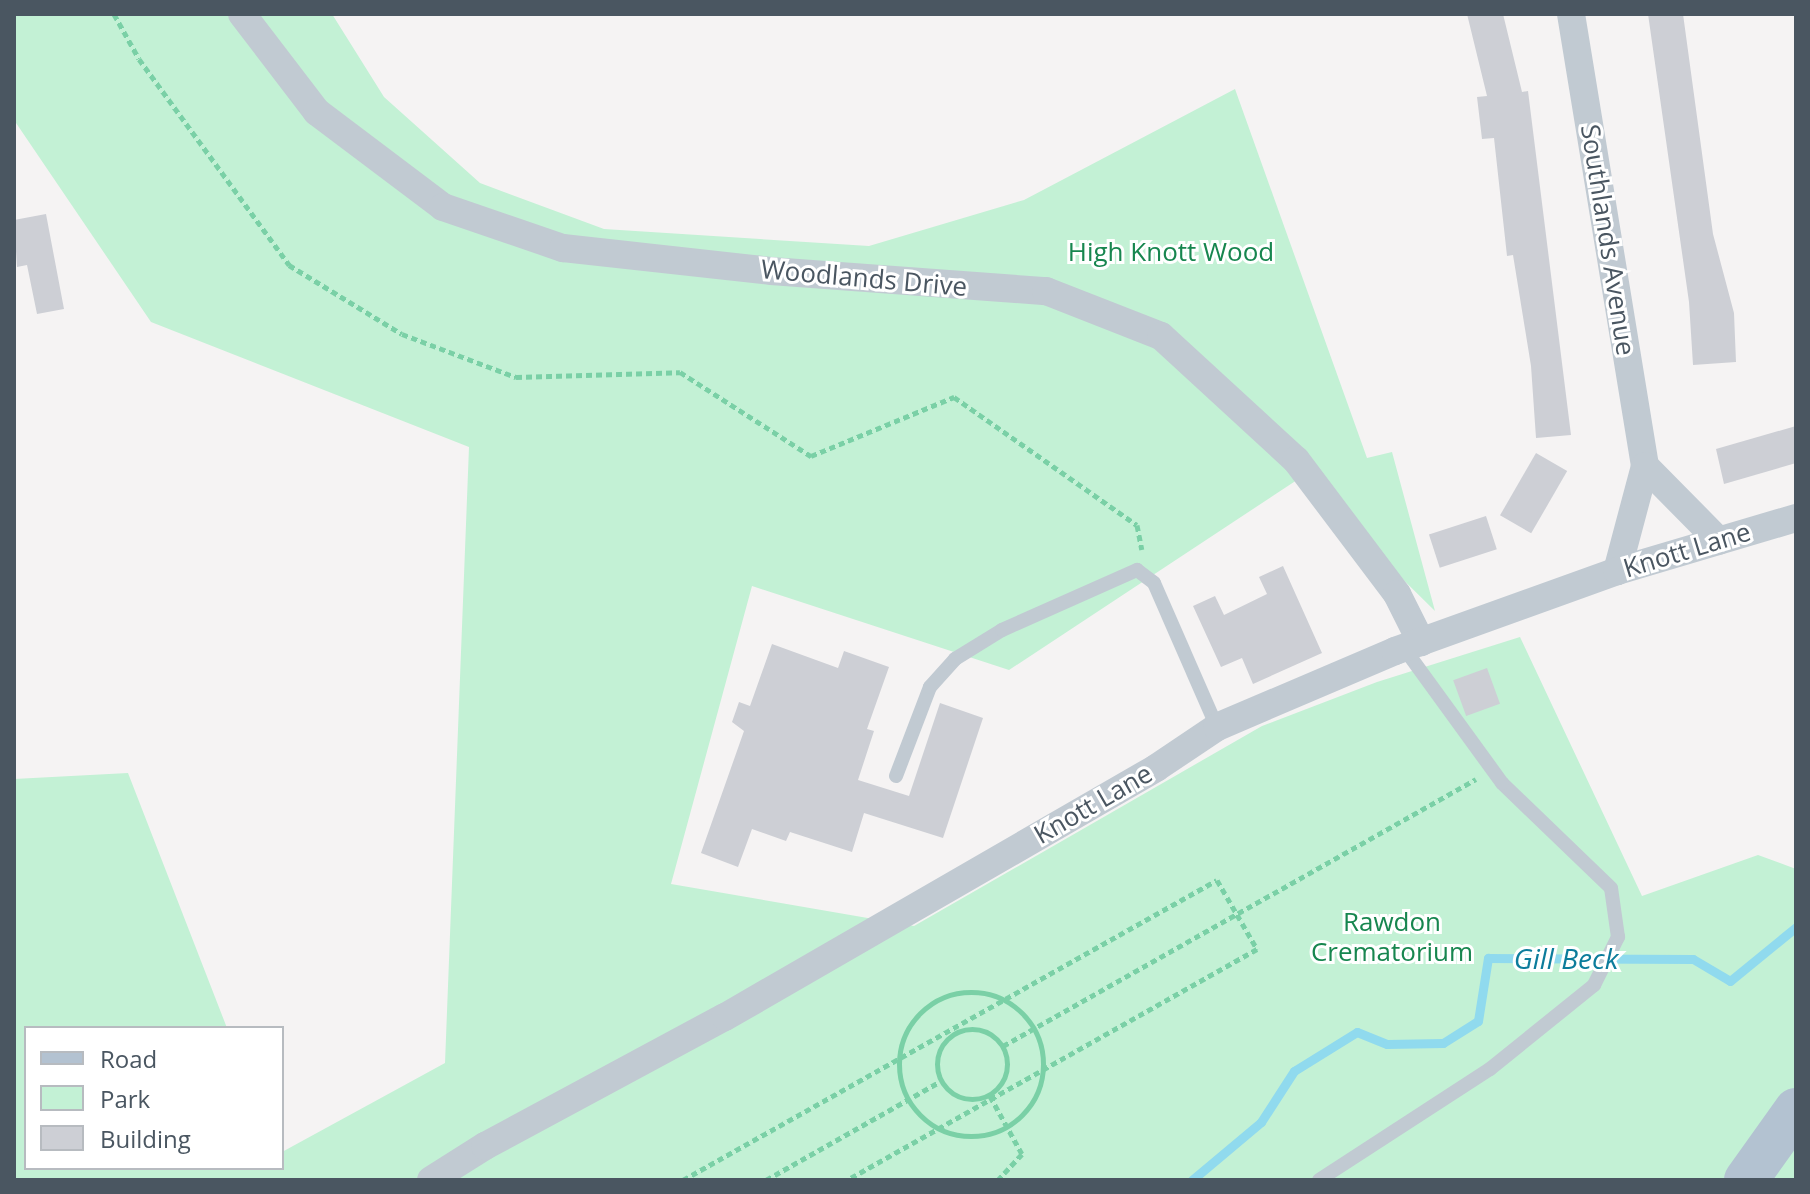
<!DOCTYPE html>
<html>
<head>
<meta charset="utf-8">
<style>
  body { margin:0 }
  #map { position:relative; width:1810px; height:1194px; overflow:hidden; background:#f5f3f3; font-family:"Open Sans",sans-serif }
  div>[style] { position:absolute }
  .green>* { inset:0; background:#c3f1d5 }
  .stream>* { height:9px; margin:-4.5px; padding:0 4.5px; transform-origin:4.5px; border-radius:4.5px; background:#90daee }
  .building>* { inset:0; background:#cdcfd5; transform-origin:0 0 }
  .path>* { height:5px; margin-top:-2.5px; transform-origin:0; background:repeating-linear-gradient(90deg,#7ad0a6 0 6px,transparent 0 10px) }
  .path>.ring { margin:-2.5px; padding:0; box-sizing:content-box; background:none; border:5px solid #7ad0a6; border-radius:50% }
  .service>* { height:14px; margin:-7px; padding:0 7px; transform-origin:7px; border-radius:7px; background:#c1cad2 }
  .minor>* { height:28px; margin:-14px; padding:0 14px; transform-origin:14px; border-radius:14px; background:#c1cad2 }
  .primary>* { height:44px; margin:-22px; padding:0 22px; transform-origin:22px; border-radius:22px; background:#b3c2d1 }
  span { translate:-50% -50%; white-space:nowrap; text-align:center; line-height:1.15; -webkit-text-stroke:6px #fff; paint-order:stroke }
  .street-label { font-size:26px; color:#4a5661 }
  .park-label { font-size:26px; color:#17864f }
  .water-label { font-size:28px; color:#0c7c9b; font-style:italic }
  .frame { position:absolute; inset:0; border:16px solid #4a5661; pointer-events:none }
  .legend { position:absolute; left:24px; top:1026px; width:260px; height:144px; box-sizing:border-box; background:#fff; border:2px solid #b7bbc0; margin:0; padding:10px 14px; list-style:none; font-size:24px; color:#4a5661 }
  .legend li { display:flex; align-items:center; gap:16px; height:40px }
  .legend b { width:40px; border:2px solid #b7bbc0 }
</style>
</head>
<body>
<div id="map">
  <div class="green">
    <i style="clip-path:polygon(14px 14px,332px 14px,384px 97px,480px 183px,604px 229px,869px 246px,1024px 200px,1235px 89px,1367px 458px,1392px 452px,1435px 611px,1300px 478px,1009px 670px,752px 586px,671px 884px,914px 926px,1262px 726px,1377px 682px,1520px 637px,1642px 896px,1758px 855px,1796px 869px,1796px 1180px,14px 1180px,14px 779px,128px 773px,227px 1028px,26px 1028px,26px 1168px,282px 1168px,282px 1152px,445px 1063px,469px 447px,151px 322px,14px 120px)"></i>
  </div>
  <div class="stream">
    <i style="left:1192px;top:1180px;width:90px;rotate:-40deg"></i>
    <i style="left:1261px;top:1122px;width:61px;rotate:-57.1deg"></i>
    <i style="left:1294px;top:1071px;width:74px;rotate:-31.8deg"></i>
    <i style="left:1357px;top:1032px;width:32px;rotate:22deg"></i>
    <i style="left:1387px;top:1044px;width:56px;rotate:-1deg"></i>
    <i style="left:1443px;top:1043px;width:41px;rotate:-32.2deg"></i>
    <i style="left:1478px;top:1021px;width:64px;rotate:-81deg"></i>
    <i style="left:1488px;top:958px;width:205px;rotate:0.3deg"></i>
    <i style="left:1693px;top:959px;width:43px;rotate:30.7deg"></i>
    <i style="left:1730px;top:981px;width:85px;rotate:-39.3deg"></i>
  </div>
  <div class="building">
    <i style="clip-path:polygon(1467px 14px,1503px 14px,1522px 92px,1528px 91px,1571px 435px,1536px 438px,1531px 366px,1513px 255px,1507px 256px,1494px 138px,1482px 139px,1477px 97px,1487px 96px)"></i>
    <i style="clip-path:polygon(1648px 14px,1683px 14px,1713px 234px,1734px 313px,1736px 362px,1693px 365px,1689px 302px)"></i>
    <i style="clip-path:polygon(46px 214px,64px 309px,37px 314px,27px 265px,17px 267px,14px 220px)"></i>
    <i style="clip-path:polygon(1796px 426px,1796px 463px,1724px 484px,1716px 449px)"></i>
    <i style="left:1536px;top:453px;width:36px;height:72px;rotate:30deg"></i>
    <i style="left:1486px;top:516px;width:35px;height:60px;rotate:72deg"></i>
    <i style="clip-path:polygon(1283px 566px,1322px 653px,1253px 684px,1242px 658px,1221px 667px,1193px 606px,1215px 596px,1224px 615px,1267px 594px,1259px 577px)"></i>
    <i style="clip-path:polygon(772px 644px,838px 668px,844px 651px,889px 667px,867px 729px,874px 731px,858px 780px,909px 796px,940px 703px,983px 718px,943px 838px,864px 813px,852px 852px,790px 832px,786px 841px,752px 829px,738px 867px,701px 853px,744px 731px,732px 722px,739px 702px,750px 706px)"></i>
    <i style="left:1487px;top:668px;width:38px;height:36px;rotate:70deg"></i>
  </div>
  <div class="path">
    <i style="left:114px;top:14px;width:51px;rotate:60.9deg"></i>
    <i style="left:139px;top:59px;width:255px;rotate:53.9deg"></i>
    <i style="left:289px;top:265px;width:132px;rotate:31.4deg"></i>
    <i style="left:402px;top:334px;width:122px;rotate:20.7deg"></i>
    <i style="left:516px;top:377px;width:164px;rotate:-1.7deg"></i>
    <i style="left:680px;top:372px;width:156px;rotate:32.7deg"></i>
    <i style="left:811px;top:456px;width:155px;rotate:-22.4deg"></i>
    <i style="left:954px;top:397px;width:223px;rotate:35deg"></i>
    <i style="left:1137px;top:525px;width:25px;rotate:79deg"></i>
    <i class="ring" style="left:899px;top:992px;width:139px;height:139px"></i>
    <i class="ring" style="left:937px;top:1029px;width:65px;height:65px"></i>
    <i style="left:1003px;top:1046px;width:543px;rotate:-29.44deg"></i>
    <i style="left:990px;top:1096px;width:66px;rotate:61.1deg"></i>
    <i style="left:1022px;top:1154px;width:35px;rotate:133deg"></i>
    <i style="left:683px;top:1180px;width:612px;rotate:-29.33deg"></i>
    <i style="left:1217px;top:880px;width:80px;rotate:59.9deg"></i>
    <i style="left:1257px;top:949px;width:471px;rotate:150.6deg"></i>
    <i style="left:766px;top:1180px;width:201px;rotate:-29.5deg"></i>
  </div>
  <div class="service">
    <i style="left:896px;top:776px;width:95px;rotate:-69.1deg"></i>
    <i style="left:930px;top:687px;width:38px;rotate:-48deg"></i>
    <i style="left:955px;top:659px;width:55px;rotate:-31.7deg"></i>
    <i style="left:1002px;top:630px;width:148px;rotate:-24deg"></i>
    <i style="left:1137px;top:570px;width:21px;rotate:37deg"></i>
    <i style="left:1154px;top:583px;width:157px;rotate:66.4deg"></i>
    <i style="left:1319px;top:1180px;width:204px;rotate:-33deg"></i>
    <i style="left:1490px;top:1069px;width:134px;rotate:-38.9deg"></i>
    <i style="left:1594px;top:985px;width:54px;rotate:-63.4deg"></i>
    <i style="left:1618px;top:937px;width:49px;rotate:-98.1deg"></i>
    <i style="left:1611px;top:888px;width:151px;rotate:-136.1deg"></i>
    <i style="left:1502px;top:783px;width:167px;rotate:-126deg"></i>
  </div>
  <div class="minor">
    <i style="left:242px;top:14px;width:123px;rotate:52.6deg"></i>
    <i style="left:317px;top:112px;width:158px;rotate:37deg"></i>
    <i style="left:443px;top:207px;width:127px;rotate:18.9deg"></i>
    <i style="left:563px;top:248px;width:209px;rotate:6.3deg"></i>
    <i style="left:771px;top:271px;width:276px;rotate:4.2deg"></i>
    <i style="left:1046px;top:291px;width:123px;rotate:21.4deg"></i>
    <i style="left:1161px;top:336px;width:183px;rotate:42.6deg"></i>
    <i style="left:1296px;top:460px;width:168px;rotate:53deg"></i>
    <i style="left:1397px;top:594px;width:54px;rotate:63.4deg"></i>
    <i style="left:1571px;top:14px;width:458px;rotate:80.7deg"></i>
    <i style="left:1645px;top:466px;width:109px;rotate:104.9deg"></i>
    <i style="left:1645px;top:466px;width:105px;rotate:45.4deg"></i>
    <i style="left:431px;top:1180px;width:64px;rotate:-32.2deg"></i>
    <i style="left:485px;top:1146px;width:272px;rotate:-28.3deg"></i>
    <i style="left:725px;top:1017px;width:498px;rotate:-30deg"></i>
    <i style="left:1156px;top:768px;width:73px;rotate:-33.9deg"></i>
    <i style="left:1217px;top:727px;width:194px;rotate:-23.1deg"></i>
    <i style="left:1395px;top:651px;width:236px;rotate:-19.8deg"></i>
    <i style="left:1617px;top:571px;width:187px;rotate:-16.5deg"></i>
  </div>
  <div class="primary">
    <i style="left:1746px;top:1180px;width:86px;rotate:-54.5deg"></i>
  </div>
  <div class="street-label">
    <span style="left:1608px;top:240px;rotate:81deg">Southlands Avenue</span>
    <span style="left:864px;top:278px;rotate:5deg">Woodlands Drive</span>
    <span style="left:1687px;top:550px;rotate:-17deg">Knott Lane</span>
    <span style="left:1093px;top:804px;rotate:-30deg">Knott Lane</span>
  </div>
  <div class="park-label">
    <span style="left:1171px;top:252px">High Knott Wood</span>
    <span style="left:1392px;top:937px">Rawdon<br>Crematorium</span>
  </div>
  <div class="water-label">
    <span style="left:1566px;top:958px">Gill Beck</span>
  </div>
  <div class="frame"></div>
  <ul class="legend">
  <li><b style="height:10px;background:#b3c2d1"></b>Road</li>
  <li><b style="height:22px;background:#c3f1d5"></b>Park</li>
  <li><b style="height:22px;background:#cdcfd5"></b>Building</li>
  </ul>
</div>
</body>
</html>
